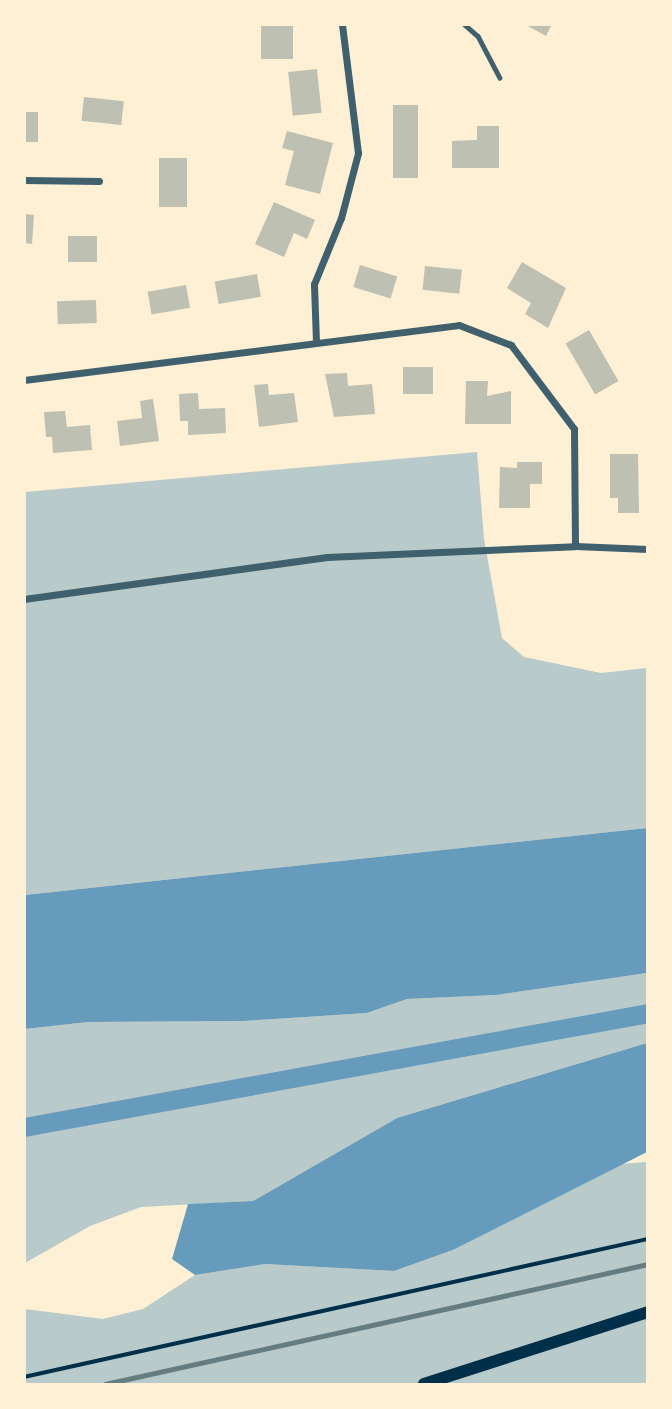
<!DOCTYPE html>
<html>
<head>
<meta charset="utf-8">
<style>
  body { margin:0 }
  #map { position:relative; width:672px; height:1409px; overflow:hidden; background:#fdf0d5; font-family:Commissioner,sans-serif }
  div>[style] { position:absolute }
  .green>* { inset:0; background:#b9caca }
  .water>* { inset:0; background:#669bbc }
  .canal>* { height:19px; margin:-9.5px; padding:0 9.5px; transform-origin:9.5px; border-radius:9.5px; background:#669bbc }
  .building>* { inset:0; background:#bec0b2; transform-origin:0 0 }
  .path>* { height:3.5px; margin:-1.75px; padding:0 1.75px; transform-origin:1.75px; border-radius:1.75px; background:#003049 }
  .service>* { height:4.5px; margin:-2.25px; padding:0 2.25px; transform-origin:2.25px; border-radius:2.25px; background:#3f606c }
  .minor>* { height:7px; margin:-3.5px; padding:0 3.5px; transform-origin:3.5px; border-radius:3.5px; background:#3f606c }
  .secondary>* { height:12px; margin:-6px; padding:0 6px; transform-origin:6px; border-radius:6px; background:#003049 }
  .rail>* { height:5px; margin:-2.5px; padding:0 2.5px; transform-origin:2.5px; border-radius:2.5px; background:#657d81 }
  span { translate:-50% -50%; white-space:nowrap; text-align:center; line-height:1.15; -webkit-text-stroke:7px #fdf0d5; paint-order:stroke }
  .frame { position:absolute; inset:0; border:26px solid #fdf0d5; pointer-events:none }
</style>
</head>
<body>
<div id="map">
  <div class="green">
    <i style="clip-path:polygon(477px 452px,484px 539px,502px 638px,524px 657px,601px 673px,647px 668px,647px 828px,25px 895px,25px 492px)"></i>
    <i style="clip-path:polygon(647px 973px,647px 1043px,397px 1118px,253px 1201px,141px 1207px,90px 1226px,25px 1263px,25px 1029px,88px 1022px,244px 1021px,367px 1013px,407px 999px,496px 995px)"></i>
    <i style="clip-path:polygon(647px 1162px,647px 1384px,25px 1384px,25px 1309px,103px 1319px,143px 1309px,195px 1275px,265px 1264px,394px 1271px,453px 1250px,620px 1164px)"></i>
  </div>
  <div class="water">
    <i style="clip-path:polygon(647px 828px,647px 973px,496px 995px,407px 999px,367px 1013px,244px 1021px,88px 1022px,25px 1029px,25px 895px)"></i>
    <i style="clip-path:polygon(647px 1043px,647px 1152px,453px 1250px,394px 1271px,265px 1264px,195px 1275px,172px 1259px,188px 1204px,253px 1201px,397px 1118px)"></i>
  </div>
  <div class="canal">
    <i style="left:24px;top:1127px;width:634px;rotate:-10.35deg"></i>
  </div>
  <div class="building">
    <i style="left:261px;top:24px;width:32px;height:35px"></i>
    <i style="clip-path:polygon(524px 24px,552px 24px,546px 36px)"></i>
    <i style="left:317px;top:69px;width:44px;height:29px;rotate:84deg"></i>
    <i style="left:84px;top:97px;width:40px;height:24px;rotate:6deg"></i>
    <i style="left:393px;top:105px;width:25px;height:73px"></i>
    <i style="left:24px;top:112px;width:14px;height:30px"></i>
    <i style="clip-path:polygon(477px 126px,499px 126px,499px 168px,452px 168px,452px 141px,477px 140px)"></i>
    <i style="clip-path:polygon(287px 131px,333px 143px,320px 194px,285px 185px,294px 151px,282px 148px)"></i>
    <i style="left:159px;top:158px;width:28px;height:49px"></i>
    <i style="clip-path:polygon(274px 202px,315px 220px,307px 239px,294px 233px,284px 257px,255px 244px)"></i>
    <i style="clip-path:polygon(24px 214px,34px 215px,32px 244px,24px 243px)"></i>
    <i style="left:68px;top:236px;width:29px;height:26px"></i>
    <i style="clip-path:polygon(522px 262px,566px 288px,548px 328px,525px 314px,531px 303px,507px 288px)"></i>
    <i style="left:360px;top:265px;width:39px;height:23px;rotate:17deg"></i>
    <i style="left:425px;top:266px;width:37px;height:24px;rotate:6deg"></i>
    <i style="left:257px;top:274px;width:23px;height:43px;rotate:80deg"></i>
    <i style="left:186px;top:285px;width:23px;height:39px;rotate:80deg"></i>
    <i style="left:96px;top:300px;width:23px;height:39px;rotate:88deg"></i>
    <i style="left:589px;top:330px;width:59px;height:27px;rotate:60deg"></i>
    <i style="left:403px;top:367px;width:30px;height:27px"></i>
    <i style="clip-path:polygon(347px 373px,348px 386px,372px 384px,375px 414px,334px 417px,325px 374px)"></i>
    <i style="clip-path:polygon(466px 381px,488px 381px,487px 396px,511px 391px,511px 424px,465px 424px)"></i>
    <i style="clip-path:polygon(268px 384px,269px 395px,294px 393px,298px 422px,259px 427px,254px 385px)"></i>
    <i style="clip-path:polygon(198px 393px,199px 409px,225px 408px,226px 433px,188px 435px,188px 421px,180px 421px,179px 394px)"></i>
    <i style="clip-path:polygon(153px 399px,159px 441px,120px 446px,117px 421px,142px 418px,140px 401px)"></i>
    <i style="clip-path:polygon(65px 411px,67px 427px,90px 425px,92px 450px,53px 453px,52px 437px,46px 437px,44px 412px)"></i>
    <i style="clip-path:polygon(610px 454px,638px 454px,639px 513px,618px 513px,618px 498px,610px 498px)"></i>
    <i style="clip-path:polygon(517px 462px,542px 462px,542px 484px,530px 484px,530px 508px,499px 508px,500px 467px,517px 468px)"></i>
  </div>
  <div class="path">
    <i style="left:24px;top:1377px;width:639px;rotate:-12.47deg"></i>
  </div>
  <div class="service">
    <i style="left:464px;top:24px;width:18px;rotate:41deg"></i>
    <i style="left:478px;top:36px;width:47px;rotate:62.4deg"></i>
  </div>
  <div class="minor">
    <i style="left:24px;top:180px;width:75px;rotate:0.8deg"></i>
    <i style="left:316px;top:342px;width:58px;rotate:-92deg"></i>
    <i style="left:314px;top:284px;width:71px;rotate:-67.8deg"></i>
    <i style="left:341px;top:218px;width:67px;rotate:-75.3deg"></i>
    <i style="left:358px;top:153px;width:130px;rotate:-97.1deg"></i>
    <i style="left:24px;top:380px;width:438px;rotate:-7.2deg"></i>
    <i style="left:459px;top:325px;width:56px;rotate:21deg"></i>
    <i style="left:511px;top:345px;width:105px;rotate:53.1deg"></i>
    <i style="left:574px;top:429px;width:117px;rotate:89.5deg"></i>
    <i style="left:24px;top:599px;width:306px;rotate:-7.9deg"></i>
    <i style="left:327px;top:557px;width:248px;rotate:-2.5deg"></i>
    <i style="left:575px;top:546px;width:73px;rotate:2.4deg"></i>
  </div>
  <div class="secondary">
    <i style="left:424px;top:1384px;width:235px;rotate:-17.8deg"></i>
  </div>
  <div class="rail">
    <i style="left:105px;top:1384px;width:556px;rotate:-12.46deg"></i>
  </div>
  <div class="frame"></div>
</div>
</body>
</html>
